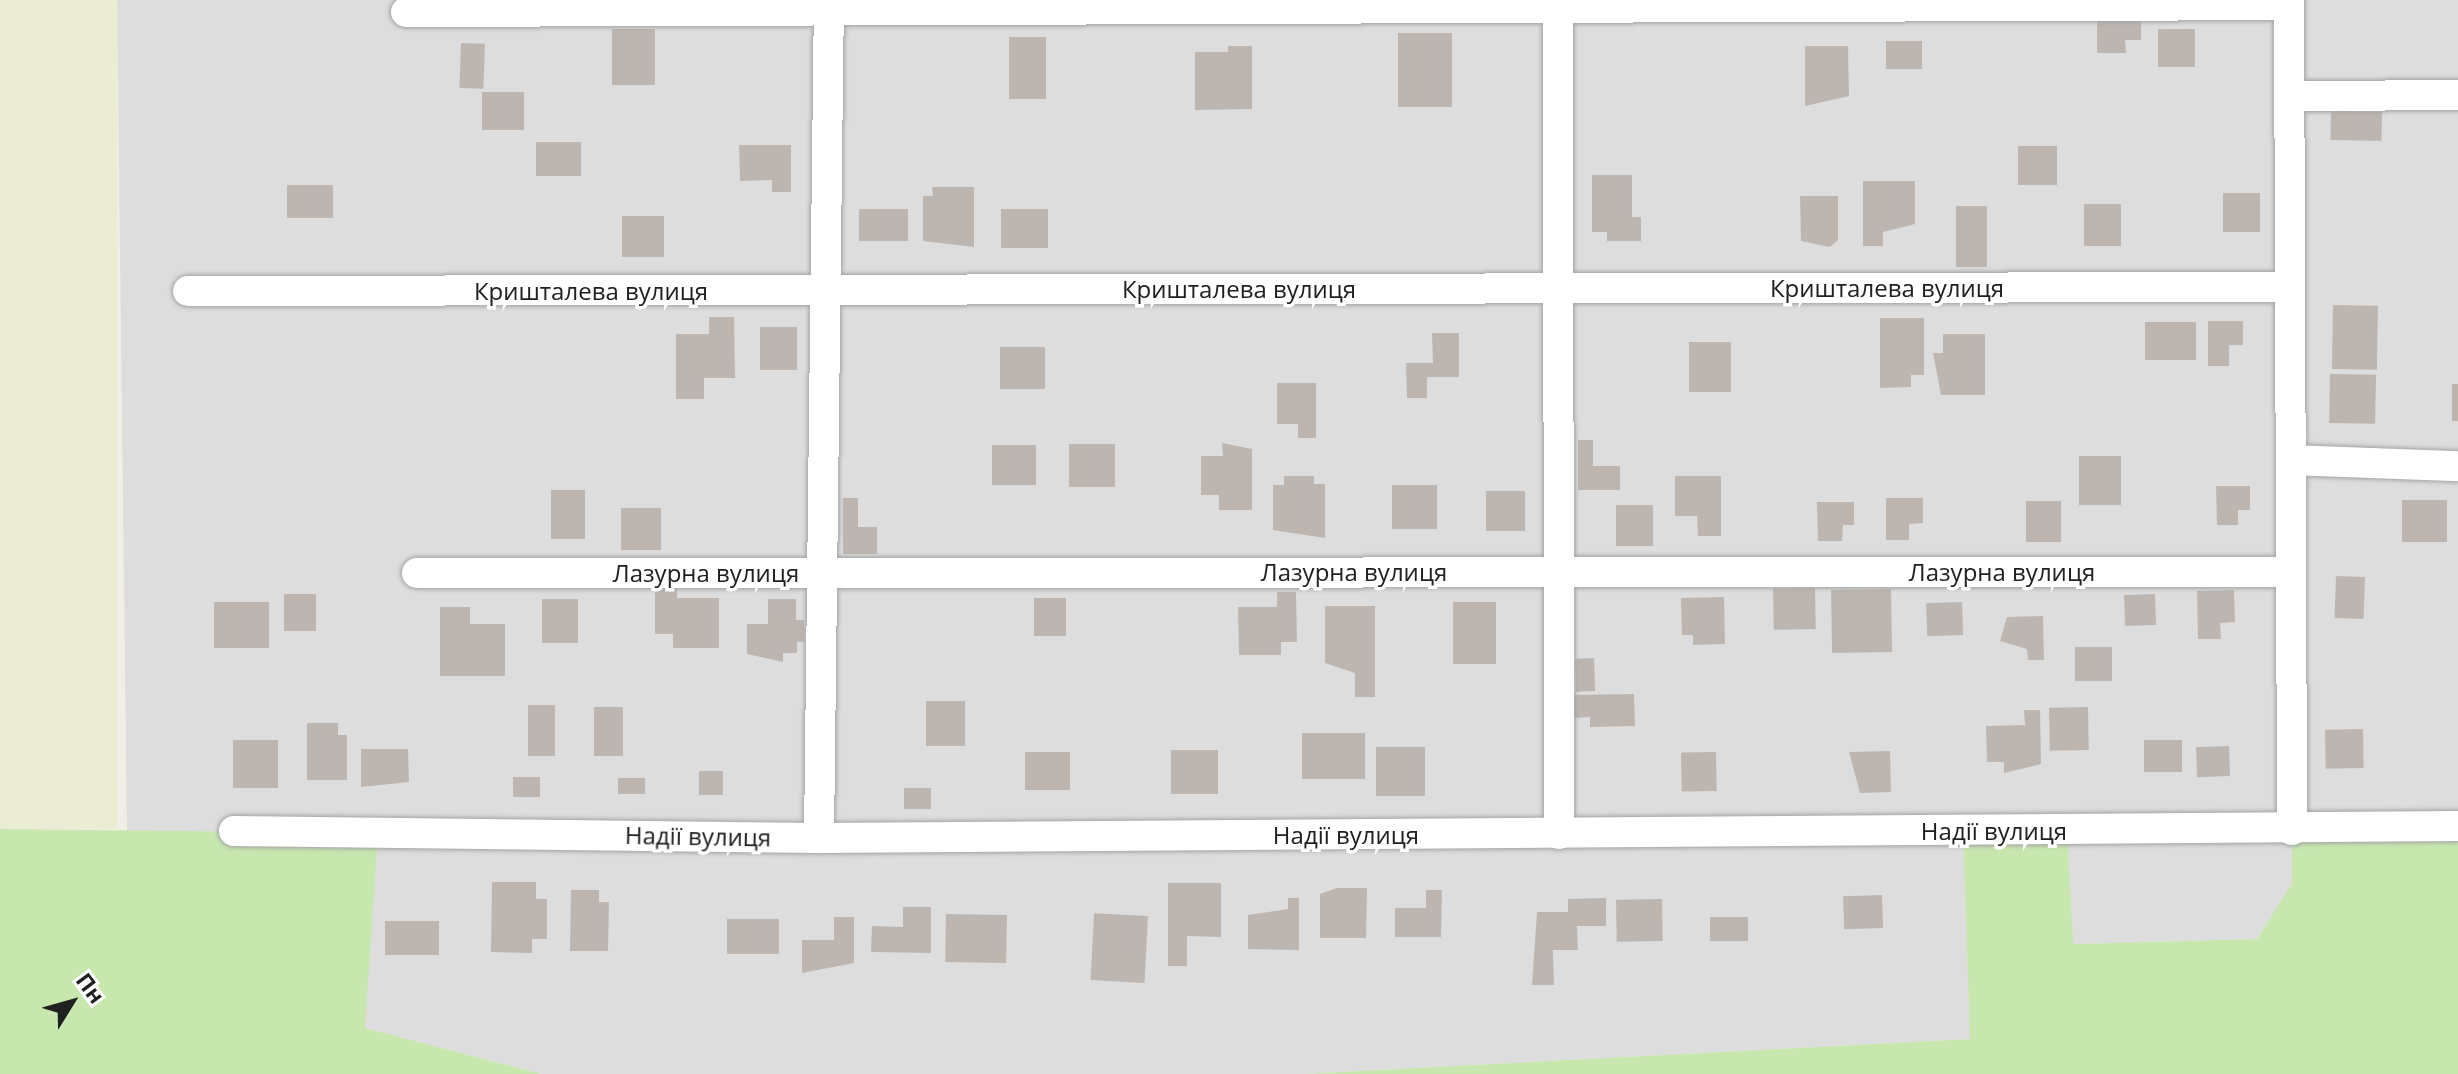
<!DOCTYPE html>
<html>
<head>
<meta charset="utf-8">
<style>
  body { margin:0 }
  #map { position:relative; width:2458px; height:1074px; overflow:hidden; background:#f0eee7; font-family:"Open Sans",sans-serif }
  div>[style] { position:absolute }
  .residential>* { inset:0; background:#dedddd }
  .farmland>* { inset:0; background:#eaedd3; transform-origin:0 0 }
  .grass>* { inset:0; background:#c7e7af }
  .building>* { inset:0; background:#bdb6b0; transform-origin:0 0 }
  .roads { filter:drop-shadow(0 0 2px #a4a4a4) drop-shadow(0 0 2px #a4a4a4) }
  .minor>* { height:30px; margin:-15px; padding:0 15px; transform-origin:15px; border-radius:15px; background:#fff }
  span { translate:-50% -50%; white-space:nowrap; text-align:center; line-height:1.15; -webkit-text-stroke:7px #fff; paint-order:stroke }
  .street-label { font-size:24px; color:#202020 }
  .north { position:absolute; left:32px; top:962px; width:80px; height:80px; -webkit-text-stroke:6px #fff; paint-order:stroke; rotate:53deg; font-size:22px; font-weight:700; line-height:32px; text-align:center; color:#202020 }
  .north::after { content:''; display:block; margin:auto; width:28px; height:36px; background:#202020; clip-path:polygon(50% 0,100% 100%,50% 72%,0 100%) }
</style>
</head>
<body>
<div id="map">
  <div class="residential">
    <i style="clip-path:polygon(117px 0,2458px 0,2458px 826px,2292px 883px,2257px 939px,2072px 944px,2067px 831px,1964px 832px,1970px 1039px,1301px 1074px,542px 1074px,365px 1028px,234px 831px,127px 834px)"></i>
  </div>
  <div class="farmland">
    <i style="left:0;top:0;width:117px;height:829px"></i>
  </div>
  <div class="grass">
    <i style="clip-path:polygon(2458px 826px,2458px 1074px,1301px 1074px,1970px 1039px,1963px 831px,2067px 831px,2073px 944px,2257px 939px,2292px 883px,2292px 830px)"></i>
    <i style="clip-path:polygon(0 829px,378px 833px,365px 1028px,542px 1074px,0 1074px)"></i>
  </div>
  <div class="building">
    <i style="clip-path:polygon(2097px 17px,2141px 17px,2141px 40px,2125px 40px,2126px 53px,2097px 53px)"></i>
    <i style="left:612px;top:29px;width:43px;height:56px"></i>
    <i style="left:2158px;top:29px;width:37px;height:38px"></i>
    <i style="left:1398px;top:33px;width:54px;height:74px"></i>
    <i style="left:1009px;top:37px;width:37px;height:62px"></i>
    <i style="left:1886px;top:41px;width:36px;height:28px"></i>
    <i style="left:461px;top:43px;width:24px;height:45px;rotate:2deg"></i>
    <i style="clip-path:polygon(1228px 46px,1252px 46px,1252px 109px,1195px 110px,1195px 52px,1228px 52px)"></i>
    <i style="clip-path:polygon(1805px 46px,1848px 46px,1849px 96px,1805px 106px)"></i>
    <i style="left:482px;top:92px;width:42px;height:38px"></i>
    <i style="left:2331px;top:111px;width:51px;height:29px;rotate:1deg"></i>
    <i style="left:536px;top:142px;width:45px;height:34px"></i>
    <i style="clip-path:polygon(739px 145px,791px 145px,791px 192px,772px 192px,772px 180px,740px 181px)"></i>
    <i style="left:2018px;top:146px;width:39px;height:39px"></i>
    <i style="clip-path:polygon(1592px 175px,1632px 175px,1632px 217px,1641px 217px,1641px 241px,1607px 241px,1607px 232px,1592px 232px)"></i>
    <i style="clip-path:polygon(1863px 181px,1915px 181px,1915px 224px,1883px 232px,1883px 246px,1863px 246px)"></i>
    <i style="left:287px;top:185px;width:46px;height:33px"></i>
    <i style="clip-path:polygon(932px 187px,974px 187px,974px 247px,923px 241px,923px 196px,933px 196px)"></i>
    <i style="left:2223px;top:193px;width:37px;height:39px"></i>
    <i style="clip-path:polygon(1800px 196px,1838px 196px,1838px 240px,1830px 247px,1801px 241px)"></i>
    <i style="left:2084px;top:204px;width:37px;height:42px"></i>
    <i style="left:1956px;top:206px;width:31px;height:61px"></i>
    <i style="left:859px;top:209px;width:49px;height:32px"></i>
    <i style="left:1001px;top:209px;width:47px;height:39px"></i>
    <i style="left:622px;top:216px;width:42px;height:41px"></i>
    <i style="left:2333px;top:305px;width:45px;height:64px;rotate:1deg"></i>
    <i style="clip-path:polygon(709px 317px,734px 317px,735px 378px,704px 378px,704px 399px,676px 399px,676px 334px,709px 334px)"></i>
    <i style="clip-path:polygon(1880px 318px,1924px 318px,1924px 375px,1911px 375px,1911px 387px,1880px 388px)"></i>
    <i style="clip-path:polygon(2208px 321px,2243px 321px,2243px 345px,2229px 345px,2229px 366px,2208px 366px)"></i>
    <i style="left:2145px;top:322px;width:51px;height:38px"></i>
    <i style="left:760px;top:327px;width:37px;height:43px"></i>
    <i style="clip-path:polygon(1432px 333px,1459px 333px,1459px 377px,1427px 377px,1427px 398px,1407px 398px,1406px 363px,1433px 363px)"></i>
    <i style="clip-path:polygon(1943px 334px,1985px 334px,1985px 395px,1941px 395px,1933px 353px,1943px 353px)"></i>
    <i style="left:1689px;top:342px;width:42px;height:50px"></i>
    <i style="left:1000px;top:347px;width:45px;height:42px"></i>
    <i style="left:2330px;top:374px;width:46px;height:49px;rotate:1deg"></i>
    <i style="clip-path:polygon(1277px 383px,1316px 383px,1316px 438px,1298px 438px,1298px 424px,1277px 424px)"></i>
    <i style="left:2452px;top:384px;width:6px;height:37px"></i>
    <i style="clip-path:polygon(1578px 440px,1593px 440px,1593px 466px,1620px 466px,1620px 490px,1578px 490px)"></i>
    <i style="clip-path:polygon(1222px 443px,1252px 449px,1252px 510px,1219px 510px,1219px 495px,1201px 495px,1201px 456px,1223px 456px)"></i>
    <i style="left:1069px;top:444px;width:46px;height:43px"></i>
    <i style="left:992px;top:445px;width:44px;height:40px"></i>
    <i style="left:2079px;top:456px;width:42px;height:49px"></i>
    <i style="clip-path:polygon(1284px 476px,1314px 476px,1314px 484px,1325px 484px,1325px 538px,1273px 530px,1273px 485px,1284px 485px)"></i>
    <i style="clip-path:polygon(1675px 476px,1721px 476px,1721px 536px,1698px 536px,1697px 516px,1675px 516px)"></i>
    <i style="left:1392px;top:485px;width:45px;height:44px"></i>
    <i style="clip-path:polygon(2216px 486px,2250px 486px,2250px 510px,2238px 510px,2238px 525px,2217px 525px)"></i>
    <i style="left:551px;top:490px;width:34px;height:49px"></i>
    <i style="left:1525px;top:491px;width:40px;height:39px;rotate:90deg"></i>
    <i style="clip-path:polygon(843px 498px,858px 498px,858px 527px,877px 527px,877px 554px,843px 554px)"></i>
    <i style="clip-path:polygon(1886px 498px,1923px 498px,1923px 523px,1909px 524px,1909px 540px,1886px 540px)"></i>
    <i style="left:2402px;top:500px;width:45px;height:42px"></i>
    <i style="left:2026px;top:501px;width:35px;height:41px"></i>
    <i style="clip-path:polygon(1817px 502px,1854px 502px,1854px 525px,1843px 525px,1842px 541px,1818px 541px)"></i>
    <i style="left:1616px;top:505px;width:37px;height:41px"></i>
    <i style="left:621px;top:508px;width:40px;height:42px"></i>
    <i style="left:2336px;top:576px;width:29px;height:42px;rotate:2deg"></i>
    <i style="clip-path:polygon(655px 586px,677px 586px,677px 598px,719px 598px,719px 648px,673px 648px,673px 634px,655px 634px)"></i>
    <i style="left:1815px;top:588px;width:41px;height:42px;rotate:89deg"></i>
    <i style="left:1891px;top:589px;width:63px;height:60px;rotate:89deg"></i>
    <i style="clip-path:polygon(2234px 590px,2235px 622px,2220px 623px,2221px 639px,2198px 639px,2197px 591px)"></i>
    <i style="clip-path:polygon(1277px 592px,1296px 592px,1297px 642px,1281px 642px,1281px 655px,1239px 655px,1238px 607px,1277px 607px)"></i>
    <i style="left:284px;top:594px;width:32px;height:37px"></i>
    <i style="left:2155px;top:594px;width:31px;height:31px;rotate:88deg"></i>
    <i style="clip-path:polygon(1724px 597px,1725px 644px,1693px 645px,1693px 635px,1682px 635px,1681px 598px)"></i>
    <i style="left:1034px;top:598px;width:32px;height:38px"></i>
    <i style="left:542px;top:599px;width:36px;height:44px"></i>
    <i style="clip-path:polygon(768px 599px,796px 599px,796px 620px,804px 620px,804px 642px,797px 642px,797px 653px,783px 653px,783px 662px,747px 654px,747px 624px,768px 624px)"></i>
    <i style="left:214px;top:602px;width:55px;height:46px"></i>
    <i style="left:1453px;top:602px;width:43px;height:62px"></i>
    <i style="left:1962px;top:602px;width:33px;height:36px;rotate:88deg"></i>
    <i style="clip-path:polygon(1325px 606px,1375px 606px,1375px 697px,1355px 697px,1355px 673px,1325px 663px)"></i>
    <i style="clip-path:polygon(440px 607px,470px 607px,470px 624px,505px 624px,505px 676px,440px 676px)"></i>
    <i style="clip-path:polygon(2043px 616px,2044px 660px,2028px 660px,2027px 649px,2000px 641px,2007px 617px)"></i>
    <i style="left:2075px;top:647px;width:37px;height:34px"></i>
    <i style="left:1594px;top:658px;width:33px;height:19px;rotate:88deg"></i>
    <i style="clip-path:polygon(1634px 694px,1635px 726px,1590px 727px,1590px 717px,1574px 718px,1573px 695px)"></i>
    <i style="left:926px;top:701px;width:39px;height:45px"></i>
    <i style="left:528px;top:705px;width:27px;height:51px"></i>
    <i style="left:594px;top:707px;width:29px;height:49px"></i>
    <i style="left:2088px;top:707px;width:43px;height:39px;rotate:89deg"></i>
    <i style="clip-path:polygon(2024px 710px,2040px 710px,2041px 764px,2004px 773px,2004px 762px,1987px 762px,1986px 726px,2025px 725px)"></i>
    <i style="clip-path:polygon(307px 723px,338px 723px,338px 735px,347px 735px,347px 780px,307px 780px)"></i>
    <i style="left:2363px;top:729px;width:39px;height:38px;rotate:89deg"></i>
    <i style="left:1302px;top:733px;width:63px;height:46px"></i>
    <i style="left:233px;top:740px;width:45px;height:48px"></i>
    <i style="left:2182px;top:740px;width:32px;height:38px;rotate:90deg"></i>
    <i style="left:2229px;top:746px;width:30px;height:33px;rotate:88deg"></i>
    <i style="left:1376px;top:747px;width:49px;height:49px"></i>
    <i style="clip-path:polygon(361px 749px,408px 749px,409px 782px,361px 787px)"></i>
    <i style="left:1171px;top:750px;width:47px;height:44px"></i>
    <i style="clip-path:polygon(1890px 751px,1891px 792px,1860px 793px,1849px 752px)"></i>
    <i style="left:1025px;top:752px;width:45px;height:38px"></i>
    <i style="left:1716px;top:752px;width:39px;height:35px;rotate:89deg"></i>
    <i style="left:699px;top:771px;width:24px;height:24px"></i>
    <i style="left:513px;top:777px;width:27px;height:20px"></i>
    <i style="left:618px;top:778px;width:27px;height:16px"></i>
    <i style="left:931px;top:788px;width:21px;height:27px;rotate:90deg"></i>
    <i style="clip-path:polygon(492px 882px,536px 882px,536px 899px,547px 899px,547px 939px,532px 939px,532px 953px,491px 952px)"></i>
    <i style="clip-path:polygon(1168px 883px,1221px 883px,1221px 937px,1187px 936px,1187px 966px,1168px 966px)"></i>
    <i style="clip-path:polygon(1337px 888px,1367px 888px,1366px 938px,1320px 938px,1320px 894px)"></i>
    <i style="clip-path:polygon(571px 890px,599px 890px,599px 902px,609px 902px,608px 951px,570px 951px)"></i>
    <i style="clip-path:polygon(1426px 890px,1442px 890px,1441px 937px,1395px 937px,1395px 908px,1426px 908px)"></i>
    <i style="left:1882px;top:895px;width:33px;height:39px;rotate:88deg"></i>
    <i style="clip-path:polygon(1288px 898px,1299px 898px,1299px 950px,1248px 949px,1248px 915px,1288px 909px)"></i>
    <i style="clip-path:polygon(1606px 898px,1606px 926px,1577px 926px,1578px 950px,1553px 950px,1554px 985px,1532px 985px,1537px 912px,1568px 912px,1568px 899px)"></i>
    <i style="left:1662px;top:899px;width:42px;height:46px;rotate:89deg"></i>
    <i style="clip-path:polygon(903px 907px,931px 907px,931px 953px,871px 952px,872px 926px,903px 927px)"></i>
    <i style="left:946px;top:914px;width:61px;height:48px;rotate:1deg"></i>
    <i style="left:1148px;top:916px;width:67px;height:54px;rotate:93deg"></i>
    <i style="clip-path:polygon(834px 917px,854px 917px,854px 963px,802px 973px,802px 940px,834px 940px)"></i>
    <i style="left:1748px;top:917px;width:24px;height:38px;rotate:90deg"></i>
    <i style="left:727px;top:919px;width:52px;height:35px"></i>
    <i style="left:385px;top:921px;width:54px;height:34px"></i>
  </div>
  <div class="roads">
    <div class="minor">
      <i style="left:1558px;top:0;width:834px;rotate:89.93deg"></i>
      <i style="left:2289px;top:0;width:830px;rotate:89.79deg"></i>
      <i style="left:406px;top:12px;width:1877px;rotate:-0.21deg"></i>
      <i style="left:2290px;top:96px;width:168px;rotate:-0.3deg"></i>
      <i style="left:188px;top:291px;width:2102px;rotate:-0.11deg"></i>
      <i style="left:2291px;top:460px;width:167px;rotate:2.1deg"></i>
      <i style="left:417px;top:573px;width:1874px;rotate:-0.03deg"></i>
      <i style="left:234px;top:831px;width:585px;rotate:0.69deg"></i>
      <i style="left:819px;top:838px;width:1639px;rotate:-0.42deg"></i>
      <i style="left:819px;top:838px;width:838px;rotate:-89.32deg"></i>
    </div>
  </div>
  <div class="street-label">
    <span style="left:1887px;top:288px">Кришталева вулиця</span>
    <span style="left:1239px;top:289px">Кришталева вулиця</span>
    <span style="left:591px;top:291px">Кришталева вулиця</span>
    <span style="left:1354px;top:572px">Лазурна вулиця</span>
    <span style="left:2002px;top:572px">Лазурна вулиця</span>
    <span style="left:706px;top:573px">Лазурна вулиця</span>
    <span style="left:1994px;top:831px">Надії вулиця</span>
    <span style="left:1346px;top:835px">Надії вулиця</span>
    <span style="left:698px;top:836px;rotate:1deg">Надії вулиця</span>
  </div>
  <div class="north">Пн</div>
</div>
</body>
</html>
